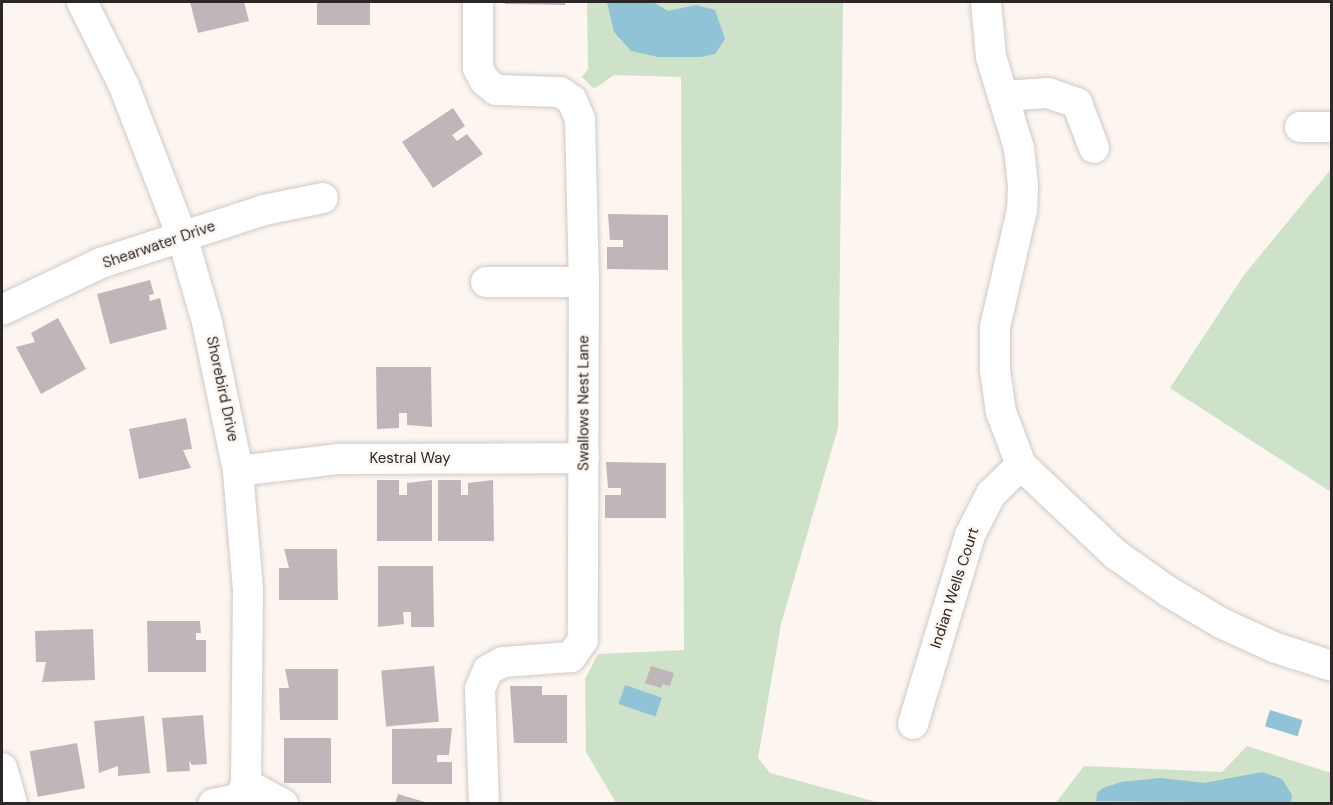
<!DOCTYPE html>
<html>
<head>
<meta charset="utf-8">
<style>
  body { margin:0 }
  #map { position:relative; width:1333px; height:805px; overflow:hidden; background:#fcf5f0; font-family:"DM Sans",sans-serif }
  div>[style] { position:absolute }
  .green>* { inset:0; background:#cde2c8 }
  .water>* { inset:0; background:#91c3d6; transform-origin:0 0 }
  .building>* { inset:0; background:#bfb6b9; transform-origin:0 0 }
  .roads { filter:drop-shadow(0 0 2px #d0c9c5) drop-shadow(0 0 2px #d0c9c5) }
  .minor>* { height:30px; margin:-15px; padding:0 15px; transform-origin:15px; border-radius:15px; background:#fff }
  span { translate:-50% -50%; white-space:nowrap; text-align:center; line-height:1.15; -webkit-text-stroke:4.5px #fcf5f0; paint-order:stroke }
  .street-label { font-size:15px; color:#2a2726 }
  .frame { position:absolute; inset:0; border:3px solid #2a2726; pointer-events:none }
</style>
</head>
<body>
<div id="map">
  <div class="green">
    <i style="clip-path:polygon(587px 2px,843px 2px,838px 428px,781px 624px,758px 758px,770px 773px,880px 803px,616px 803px,586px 752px,585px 679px,598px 654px,684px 650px,681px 77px,614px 75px,594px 89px,582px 77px,588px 69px)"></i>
    <i style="clip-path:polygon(1331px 169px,1331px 492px,1170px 388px,1244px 275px)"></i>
    <i style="clip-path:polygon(1247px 746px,1331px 773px,1331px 803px,1055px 804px,1084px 766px,1222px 772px)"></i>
  </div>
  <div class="water">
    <i style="clip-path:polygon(607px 2px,653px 2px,668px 11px,696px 5px,715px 10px,725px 39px,715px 54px,701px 57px,658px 57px,631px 51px,614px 32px)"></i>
    <i style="left:625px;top:685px;width:39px;height:20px;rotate:19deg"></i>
    <i style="left:1270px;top:710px;width:34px;height:17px;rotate:17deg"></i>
    <i style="clip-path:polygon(1262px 772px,1282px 779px,1292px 795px,1291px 803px,1096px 801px,1097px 793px,1103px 788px,1121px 782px,1161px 778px,1204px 783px)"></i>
  </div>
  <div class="building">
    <i style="clip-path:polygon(190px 2px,244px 2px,249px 21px,198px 33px)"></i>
    <i style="left:317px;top:2px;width:53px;height:23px"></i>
    <i style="clip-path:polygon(505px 2px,565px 2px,565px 5px,505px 4px)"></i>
    <i style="clip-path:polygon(453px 108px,465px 126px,452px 135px,457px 141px,467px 134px,483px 154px,433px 188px,402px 142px)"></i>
    <i style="clip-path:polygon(608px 214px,668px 215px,668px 270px,607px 269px,607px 247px,623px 247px,623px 240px,610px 240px)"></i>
    <i style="clip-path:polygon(150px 280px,154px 294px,149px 295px,150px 301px,160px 298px,167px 329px,110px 344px,97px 294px)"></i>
    <i style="clip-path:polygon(58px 318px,86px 369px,41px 394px,16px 347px,35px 342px,31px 333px)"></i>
    <i style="clip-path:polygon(376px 367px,431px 367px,432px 427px,407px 425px,407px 413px,399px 413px,399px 428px,377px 429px)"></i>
    <i style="clip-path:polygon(186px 418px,192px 449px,183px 450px,191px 468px,139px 479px,129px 429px)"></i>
    <i style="clip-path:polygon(606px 462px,666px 463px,666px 518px,605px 518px,605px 495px,621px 495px,621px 488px,608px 488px)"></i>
    <i style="clip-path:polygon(377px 480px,399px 480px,399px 495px,407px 495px,407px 483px,432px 480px,432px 541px,377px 541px)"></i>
    <i style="clip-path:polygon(438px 480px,461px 480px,461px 495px,468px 495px,468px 483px,493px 480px,494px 541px,438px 541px)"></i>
    <i style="clip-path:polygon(284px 549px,337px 549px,338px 600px,279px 600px,279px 568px,289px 568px)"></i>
    <i style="clip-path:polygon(378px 566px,433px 566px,434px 627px,411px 627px,411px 612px,403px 612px,404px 624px,378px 627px)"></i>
    <i style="clip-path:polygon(147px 621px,200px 621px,201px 633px,196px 633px,196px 640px,206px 640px,206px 672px,148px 672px)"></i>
    <i style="clip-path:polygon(93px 629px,95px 680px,42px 682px,46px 662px,36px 662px,35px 631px)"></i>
    <i style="left:434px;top:666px;width:56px;height:53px;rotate:85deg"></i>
    <i style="clip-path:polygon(651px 666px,674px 673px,670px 686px,662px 684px,661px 688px,645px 683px)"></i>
    <i style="clip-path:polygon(285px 669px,338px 669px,338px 720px,280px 720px,279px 688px,289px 688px)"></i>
    <i style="clip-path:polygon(510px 686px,542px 686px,542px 695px,567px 695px,567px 743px,514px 743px)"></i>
    <i style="clip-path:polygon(203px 715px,207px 764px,192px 765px,189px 761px,190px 771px,167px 772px,162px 718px)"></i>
    <i style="clip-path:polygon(144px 716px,150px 773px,118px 776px,118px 766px,99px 773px,94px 721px)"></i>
    <i style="clip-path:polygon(452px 728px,449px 755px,437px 755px,437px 762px,452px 762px,452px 784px,392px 784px,392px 729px)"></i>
    <i style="left:284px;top:738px;width:47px;height:45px"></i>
    <i style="left:77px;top:743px;width:46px;height:48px;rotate:80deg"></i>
    <i style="clip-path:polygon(398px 794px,428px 803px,428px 804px,395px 804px)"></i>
  </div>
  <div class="roads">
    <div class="minor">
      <i style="left:82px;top:2px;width:94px;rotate:63.4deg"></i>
      <i style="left:124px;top:86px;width:161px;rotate:68.9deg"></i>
      <i style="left:182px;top:236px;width:90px;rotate:73.8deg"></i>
      <i style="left:207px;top:322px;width:152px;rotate:78.2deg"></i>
      <i style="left:238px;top:471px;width:120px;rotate:85.2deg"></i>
      <i style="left:248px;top:591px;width:193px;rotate:90.6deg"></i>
      <i style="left:246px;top:784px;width:17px;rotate:115deg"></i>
      <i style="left:239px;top:799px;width:26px;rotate:169deg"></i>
      <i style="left:478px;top:2px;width:66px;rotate:90deg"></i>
      <i style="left:478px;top:68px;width:15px;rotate:62deg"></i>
      <i style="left:485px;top:81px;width:14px;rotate:39deg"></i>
      <i style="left:496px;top:90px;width:64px;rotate:1.8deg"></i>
      <i style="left:560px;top:92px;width:14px;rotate:34deg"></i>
      <i style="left:572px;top:100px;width:21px;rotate:67deg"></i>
      <i style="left:580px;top:119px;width:163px;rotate:88.6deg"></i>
      <i style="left:584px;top:282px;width:358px;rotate:90.2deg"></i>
      <i style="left:583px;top:640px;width:21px;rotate:125deg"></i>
      <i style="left:571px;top:657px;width:68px;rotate:175.8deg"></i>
      <i style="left:503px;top:662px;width:17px;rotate:152deg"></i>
      <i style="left:488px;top:670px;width:21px;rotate:113deg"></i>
      <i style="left:480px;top:689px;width:115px;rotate:88deg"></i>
      <i style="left:986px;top:2px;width:55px;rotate:84.8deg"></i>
      <i style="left:991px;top:57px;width:95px;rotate:72.9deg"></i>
      <i style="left:1019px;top:148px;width:37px;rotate:84deg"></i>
      <i style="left:1023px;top:185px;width:25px;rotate:92deg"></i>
      <i style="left:1022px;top:210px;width:120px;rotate:103deg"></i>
      <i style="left:995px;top:327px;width:43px;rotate:90deg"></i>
      <i style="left:995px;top:370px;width:42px;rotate:81.9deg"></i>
      <i style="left:1001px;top:412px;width:57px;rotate:69.3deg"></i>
      <i style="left:1021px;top:465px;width:129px;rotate:43.4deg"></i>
      <i style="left:1115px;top:554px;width:66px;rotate:35.1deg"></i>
      <i style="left:1169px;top:592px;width:61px;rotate:30.8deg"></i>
      <i style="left:1221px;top:623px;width:60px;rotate:24.4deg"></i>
      <i style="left:1276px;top:648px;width:59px;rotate:17.8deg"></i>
      <i style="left:1003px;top:96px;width:45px;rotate:-3.8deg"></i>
      <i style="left:1048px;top:93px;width:31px;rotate:19deg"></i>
      <i style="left:1077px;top:103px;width:48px;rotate:69.3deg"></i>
      <i style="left:1300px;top:127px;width:32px"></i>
      <i style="left:486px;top:282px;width:98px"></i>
      <i style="left:2px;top:310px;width:110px;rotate:-25.4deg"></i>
      <i style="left:101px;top:263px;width:171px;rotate:-18deg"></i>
      <i style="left:264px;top:210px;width:60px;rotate:-11.5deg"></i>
      <i style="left:238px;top:471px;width:102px;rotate:-6.8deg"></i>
      <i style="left:339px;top:459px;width:245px;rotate:-0.2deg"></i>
      <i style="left:913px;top:724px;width:197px;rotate:-73.2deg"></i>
      <i style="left:970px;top:535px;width:46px;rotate:-62.9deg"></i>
      <i style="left:991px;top:494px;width:42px;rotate:-44deg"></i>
      <i style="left:2px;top:768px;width:37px;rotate:74deg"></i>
      <i style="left:246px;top:784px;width:42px;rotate:28.4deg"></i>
    </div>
  </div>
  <div class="street-label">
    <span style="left:159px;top:245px;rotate:-19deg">Shearwater Drive</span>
    <span style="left:222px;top:389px;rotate:78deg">Shorebird Drive</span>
    <span style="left:584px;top:403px;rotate:-90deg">Swallows Nest Lane</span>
    <span style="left:410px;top:459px">Kestral Way</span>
    <span style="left:955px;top:588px;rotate:-72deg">Indian Wells Court</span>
  </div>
  <div class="frame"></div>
</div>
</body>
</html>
